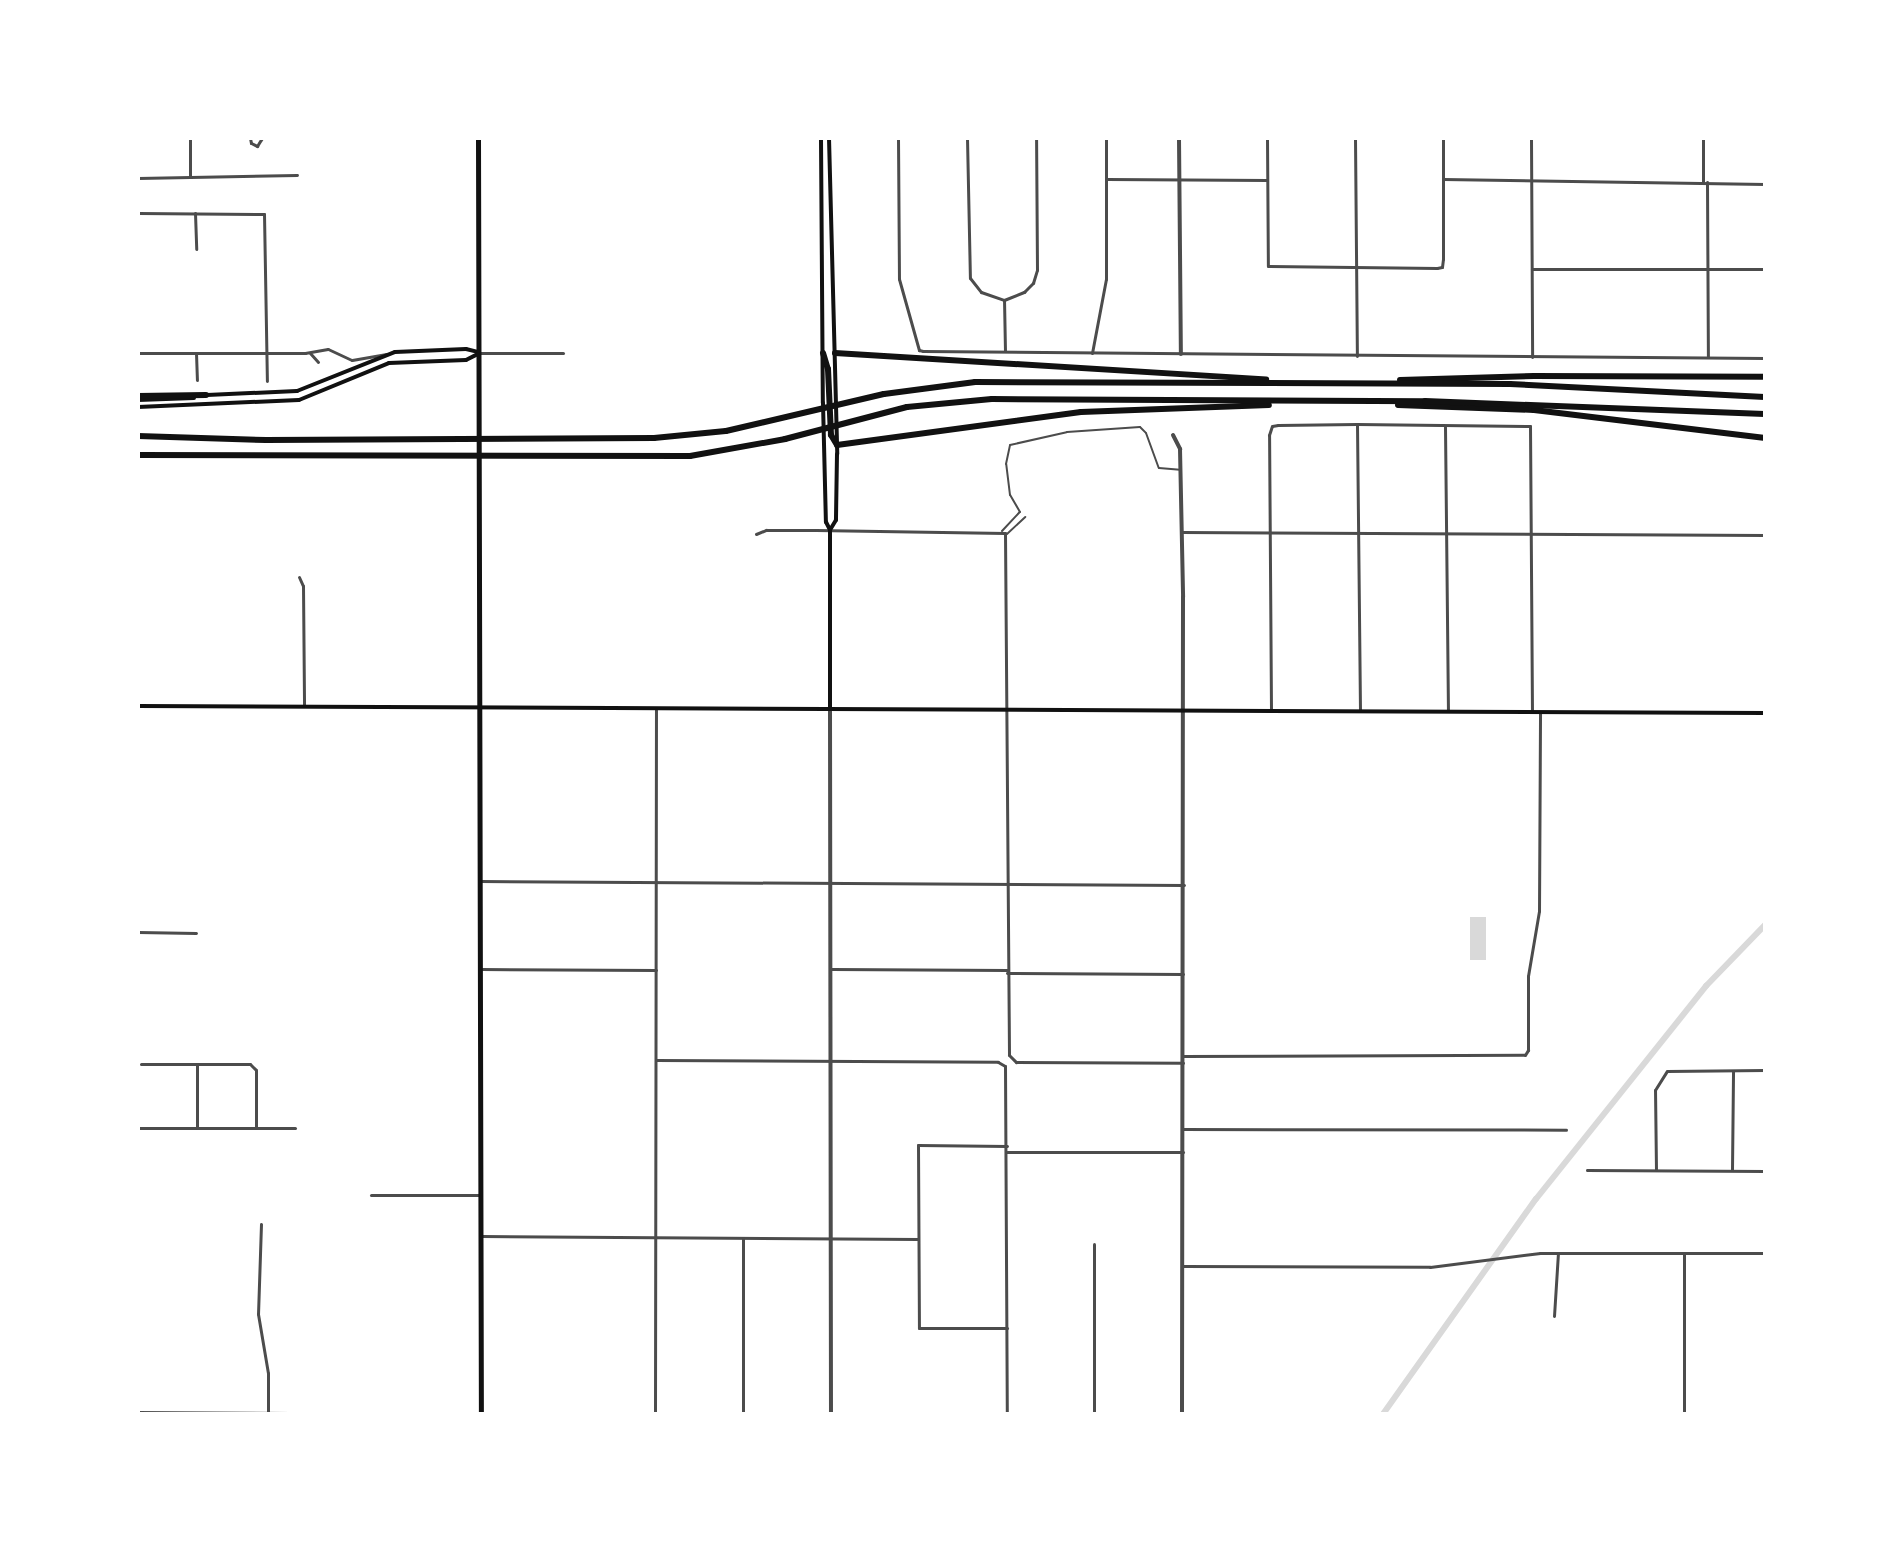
<!DOCTYPE html>
<html>
<head>
<meta charset="utf-8">
<style>
  body { margin:0 }
  #map { position:relative; width:1903px; height:1552px; overflow:hidden; background:#fff; font-family:Roboto,sans-serif }
  div>[style] { position:absolute }
  .water>* { inset:0; background:#d9d9d9; transform-origin:0 0 }
  .canal>* { height:6px; margin:-3px; padding:0 3px; transform-origin:3px; border-radius:3px; background:#d9d9d9 }
  .service>* { height:2px; margin:-1px; padding:0 1px; transform-origin:1px; border-radius:1px; background:#4c4c4c }
  .minor>* { height:3px; margin:-1.5px; padding:0 1.5px; transform-origin:1.5px; border-radius:1.5px; background:#4c4c4c }
  .tertiary>* { height:4px; margin:-2px; padding:0 2px; transform-origin:2px; border-radius:2px; background:#4c4c4c }
  .secondary>* { height:4px; margin:-2px; padding:0 2px; transform-origin:2px; border-radius:2px; background:#111 }
  .primary>* { height:5px; margin:-2.5px; padding:0 2.5px; transform-origin:2.5px; border-radius:2.5px; background:#111 }
  .motorway>* { height:6px; margin:-3px; padding:0 3px; transform-origin:3px; border-radius:3px; background:#111 }
  span { translate:-50% -50%; white-space:nowrap; text-align:center; line-height:1.15; -webkit-text-stroke:6px #fff; paint-order:stroke }
  .frame { position:absolute; inset:0; border:140px solid #fff; pointer-events:none }
</style>
</head>
<body>
<div id="map">
  <div class="water">
    <i style="left:1470px;top:917px;width:16px;height:43px"></i>
  </div>
  <div class="canal">
    <i style="left:1383px;top:1414px;width:264px;rotate:-54.6deg"></i>
    <i style="left:1536px;top:1199px;width:273px;rotate:-51.4deg"></i>
    <i style="left:1706px;top:986px;width:85px;rotate:-46deg"></i>
  </div>
  <div class="service">
    <i style="left:1002px;top:531px;width:26px;rotate:-47deg"></i>
    <i style="left:1020px;top:512px;width:20px;rotate:-120deg"></i>
    <i style="left:1010px;top:495px;width:31px;rotate:-97deg"></i>
    <i style="left:1006px;top:464px;width:19px;rotate:-78deg"></i>
    <i style="left:1010px;top:445px;width:58px;rotate:-12.8deg"></i>
    <i style="left:1067px;top:432px;width:73px;rotate:-3.9deg"></i>
    <i style="left:1140px;top:427px;width:8px;rotate:45deg"></i>
    <i style="left:1146px;top:433px;width:37px;rotate:70deg"></i>
    <i style="left:1159px;top:468px;width:21px;rotate:5deg"></i>
    <i style="left:1007px;top:534px;width:25px;rotate:-43deg"></i>
  </div>
  <div class="minor">
    <i style="left:190px;top:138px;width:39px;rotate:90deg"></i>
    <i style="left:250px;top:138px;width:5px;rotate:79deg"></i>
    <i style="left:251px;top:143px;width:7px;rotate:27deg"></i>
    <i style="left:257px;top:146px;width:9px;rotate:-58deg"></i>
    <i style="left:898px;top:138px;width:141px;rotate:89.6deg"></i>
    <i style="left:899px;top:279px;width:74px;rotate:74.3deg"></i>
    <i style="left:919px;top:350px;width:4px;rotate:14deg"></i>
    <i style="left:923px;top:351px;width:842px;rotate:0.48deg"></i>
    <i style="left:967px;top:138px;width:140px;rotate:88.8deg"></i>
    <i style="left:970px;top:278px;width:18px;rotate:52deg"></i>
    <i style="left:981px;top:292px;width:24px;rotate:19deg"></i>
    <i style="left:1267px;top:138px;width:128px;rotate:89.6deg"></i>
    <i style="left:1268px;top:266px;width:169px;rotate:0.7deg"></i>
    <i style="left:1437px;top:268px;width:5px;rotate:-11deg"></i>
    <i style="left:1442px;top:267px;width:8px;rotate:-83deg"></i>
    <i style="left:1443px;top:259px;width:121px;rotate:-90deg"></i>
    <i style="left:1355px;top:138px;width:218px;rotate:89.5deg"></i>
    <i style="left:1531px;top:138px;width:219px;rotate:89.7deg"></i>
    <i style="left:1703px;top:138px;width:43px;rotate:90deg"></i>
    <i style="left:138px;top:178px;width:159px;rotate:-1.1deg"></i>
    <i style="left:1107px;top:179px;width:160px;rotate:0.4deg"></i>
    <i style="left:1443px;top:179px;width:322px;rotate:0.9deg"></i>
    <i style="left:1707px;top:182px;width:175px;rotate:89.7deg"></i>
    <i style="left:138px;top:213px;width:126px;rotate:0.5deg"></i>
    <i style="left:264px;top:214px;width:167px;rotate:89deg"></i>
    <i style="left:195px;top:213px;width:36px;rotate:88deg"></i>
    <i style="left:1532px;top:269px;width:233px"></i>
    <i style="left:1005px;top:351px;width:51px;rotate:-91.1deg"></i>
    <i style="left:1004px;top:300px;width:22px;rotate:-22deg"></i>
    <i style="left:1024px;top:292px;width:13px;rotate:-45deg"></i>
    <i style="left:1033px;top:283px;width:14px;rotate:-73deg"></i>
    <i style="left:1037px;top:270px;width:132px;rotate:-90.4deg"></i>
    <i style="left:138px;top:353px;width:167px"></i>
    <i style="left:305px;top:353px;width:23px;rotate:-10deg"></i>
    <i style="left:328px;top:349px;width:26px;rotate:25deg"></i>
    <i style="left:352px;top:360px;width:35px;rotate:-10deg"></i>
    <i style="left:196px;top:353px;width:27px;rotate:88deg"></i>
    <i style="left:310px;top:353px;width:12px;rotate:48deg"></i>
    <i style="left:480px;top:353px;width:83px"></i>
    <i style="left:1092px;top:353px;width:75px;rotate:-79.3deg"></i>
    <i style="left:1106px;top:279px;width:141px;rotate:-90deg"></i>
    <i style="left:1357px;top:424px;width:287px;rotate:89.4deg"></i>
    <i style="left:1445px;top:427px;width:284px;rotate:89.4deg"></i>
    <i style="left:1182px;top:532px;width:583px;rotate:0.29deg"></i>
    <i style="left:756px;top:534px;width:11px;rotate:-22deg"></i>
    <i style="left:766px;top:530px;width:50px"></i>
    <i style="left:816px;top:530px;width:189px;rotate:0.9deg"></i>
    <i style="left:1005px;top:533px;width:522px;rotate:89.56deg"></i>
    <i style="left:1009px;top:1055px;width:10px;rotate:45deg"></i>
    <i style="left:1016px;top:1062px;width:167px;rotate:0.3deg"></i>
    <i style="left:299px;top:577px;width:10px;rotate:66deg"></i>
    <i style="left:303px;top:586px;width:120px;rotate:89.5deg"></i>
    <i style="left:1271px;top:710px;width:275px;rotate:-90.4deg"></i>
    <i style="left:1269px;top:435px;width:9px;rotate:-72deg"></i>
    <i style="left:1272px;top:426px;width:6px;rotate:-9deg"></i>
    <i style="left:1278px;top:425px;width:79px;rotate:-0.7deg"></i>
    <i style="left:1357px;top:424px;width:173px;rotate:0.7deg"></i>
    <i style="left:1530px;top:426px;width:286px;rotate:89.6deg"></i>
    <i style="left:480px;top:881px;width:704px;rotate:0.33deg"></i>
    <i style="left:138px;top:932px;width:58px;rotate:1deg"></i>
    <i style="left:481px;top:969px;width:175px;rotate:0.3deg"></i>
    <i style="left:832px;top:969px;width:175px;rotate:0.3deg"></i>
    <i style="left:1007px;top:973px;width:176px;rotate:0.3deg"></i>
    <i style="left:1183px;top:1056px;width:342px;rotate:-0.2deg"></i>
    <i style="left:1525px;top:1055px;width:6px;rotate:-59deg"></i>
    <i style="left:1528px;top:1050px;width:74px;rotate:-90deg"></i>
    <i style="left:1528px;top:976px;width:66px;rotate:-80.4deg"></i>
    <i style="left:1539px;top:911px;width:199px;rotate:-89.7deg"></i>
    <i style="left:656px;top:1060px;width:342px;rotate:0.3deg"></i>
    <i style="left:998px;top:1062px;width:8px;rotate:30deg"></i>
    <i style="left:1005px;top:1066px;width:348px;rotate:89.7deg"></i>
    <i style="left:141px;top:1064px;width:56px"></i>
    <i style="left:138px;top:1128px;width:157px"></i>
    <i style="left:197px;top:1128px;width:64px;rotate:-90deg"></i>
    <i style="left:197px;top:1064px;width:53px"></i>
    <i style="left:250px;top:1064px;width:8px;rotate:45deg"></i>
    <i style="left:256px;top:1070px;width:58px;rotate:90deg"></i>
    <i style="left:1183px;top:1129px;width:383px;rotate:0.1deg"></i>
    <i style="left:1007px;top:1146px;width:89px;rotate:-179.4deg"></i>
    <i style="left:918px;top:1145px;width:183px;rotate:89.7deg"></i>
    <i style="left:919px;top:1328px;width:88px"></i>
    <i style="left:1007px;top:1152px;width:176px"></i>
    <i style="left:1587px;top:1170px;width:178px;rotate:0.3deg"></i>
    <i style="left:1656px;top:1170px;width:80px;rotate:-90.7deg"></i>
    <i style="left:1655px;top:1090px;width:22px;rotate:-58deg"></i>
    <i style="left:1667px;top:1071px;width:98px;rotate:-0.6deg"></i>
    <i style="left:1732px;top:1170px;width:99px;rotate:-89.4deg"></i>
    <i style="left:371px;top:1195px;width:108px"></i>
    <i style="left:261px;top:1224px;width:90px;rotate:91.9deg"></i>
    <i style="left:258px;top:1314px;width:60px;rotate:80.4deg"></i>
    <i style="left:268px;top:1373px;width:41px;rotate:90deg"></i>
    <i style="left:482px;top:1236px;width:436px;rotate:0.4deg"></i>
    <i style="left:1094px;top:1244px;width:170px;rotate:90deg"></i>
    <i style="left:1684px;top:1254px;width:160px;rotate:90deg"></i>
    <i style="left:1183px;top:1266px;width:247px;rotate:0.2deg"></i>
    <i style="left:1430px;top:1267px;width:111px;rotate:-7.3deg"></i>
    <i style="left:1540px;top:1253px;width:225px"></i>
    <i style="left:1554px;top:1316px;width:63px;rotate:-86.4deg"></i>
    <i style="left:655px;top:1414px;width:704px;rotate:-89.92deg"></i>
    <i style="left:743px;top:1414px;width:176px;rotate:-90deg"></i>
  </div>
  <div class="tertiary">
    <i style="left:1179px;top:138px;width:216px;rotate:89.5deg"></i>
    <i style="left:1173px;top:435px;width:16px;rotate:63deg"></i>
    <i style="left:1180px;top:449px;width:148px;rotate:88.8deg"></i>
    <i style="left:1183px;top:597px;width:817px;rotate:90.07deg"></i>
    <i style="left:830px;top:708px;width:706px;rotate:89.92deg"></i>
    <i style="left:138px;top:1413px;width:153px;rotate:0.4deg"></i>
  </div>
  <div class="secondary">
    <i style="left:821px;top:138px;width:265px;rotate:89.6deg"></i>
    <i style="left:823px;top:403px;width:119px;rotate:88.6deg"></i>
    <i style="left:826px;top:522px;width:9px;rotate:63deg"></i>
    <i style="left:830px;top:530px;width:178px;rotate:90deg"></i>
    <i style="left:829px;top:138px;width:316px;rotate:88.5deg"></i>
    <i style="left:837px;top:454px;width:66px;rotate:90.9deg"></i>
    <i style="left:836px;top:520px;width:12px;rotate:121deg"></i>
    <i style="left:207px;top:395px;width:90px;rotate:-2.5deg"></i>
    <i style="left:297px;top:391px;width:105px;rotate:-21.7deg"></i>
    <i style="left:395px;top:352px;width:71px;rotate:-2.4deg"></i>
    <i style="left:466px;top:349px;width:12px;rotate:14deg"></i>
    <i style="left:138px;top:400px;width:56px;rotate:-2deg"></i>
    <i style="left:138px;top:407px;width:161px;rotate:-2.5deg"></i>
    <i style="left:299px;top:400px;width:97px;rotate:-22.3deg"></i>
    <i style="left:389px;top:363px;width:77px;rotate:-2.2deg"></i>
    <i style="left:466px;top:360px;width:13px;rotate:-27deg"></i>
    <i style="left:138px;top:706px;width:1627px;rotate:0.25deg"></i>
  </div>
  <div class="primary">
    <i style="left:478px;top:138px;width:1276px;rotate:89.87deg"></i>
  </div>
  <div class="motorway">
    <i style="left:823px;top:353px;width:17px;rotate:73deg"></i>
    <i style="left:828px;top:369px;width:66px;rotate:87.4deg"></i>
    <i style="left:831px;top:435px;width:12px;rotate:59deg"></i>
    <i style="left:837px;top:445px;width:246px;rotate:-7.7deg"></i>
    <i style="left:1081px;top:412px;width:188px;rotate:-2.1deg"></i>
    <i style="left:835px;top:353px;width:432px;rotate:3.5deg"></i>
    <i style="left:1400px;top:380px;width:134px;rotate:-1.7deg"></i>
    <i style="left:1534px;top:376px;width:231px;rotate:0.2deg"></i>
    <i style="left:138px;top:396px;width:68px;rotate:-0.8deg"></i>
    <i style="left:1398px;top:405px;width:136px;rotate:2.1deg"></i>
    <i style="left:1534px;top:410px;width:233px;rotate:6.9deg"></i>
    <i style="left:138px;top:436px;width:128px;rotate:1.8deg"></i>
    <i style="left:266px;top:440px;width:388px;rotate:-0.3deg"></i>
    <i style="left:654px;top:438px;width:72px;rotate:-5.6deg"></i>
    <i style="left:726px;top:431px;width:162px;rotate:-13.2deg"></i>
    <i style="left:884px;top:394px;width:92px;rotate:-7.5deg"></i>
    <i style="left:975px;top:382px;width:535px;rotate:0.21deg"></i>
    <i style="left:1510px;top:384px;width:255px;rotate:2.9deg"></i>
    <i style="left:138px;top:455px;width:552px;rotate:0.1deg"></i>
    <i style="left:690px;top:456px;width:97px;rotate:-10.1deg"></i>
    <i style="left:785px;top:439px;width:126px;rotate:-14.7deg"></i>
    <i style="left:907px;top:407px;width:85px;rotate:-5.4deg"></i>
    <i style="left:992px;top:399px;width:433px;rotate:0.3deg"></i>
    <i style="left:1425px;top:401px;width:340px;rotate:2.2deg"></i>
  </div>
  <div class="frame"></div>
</div>
</body>
</html>
